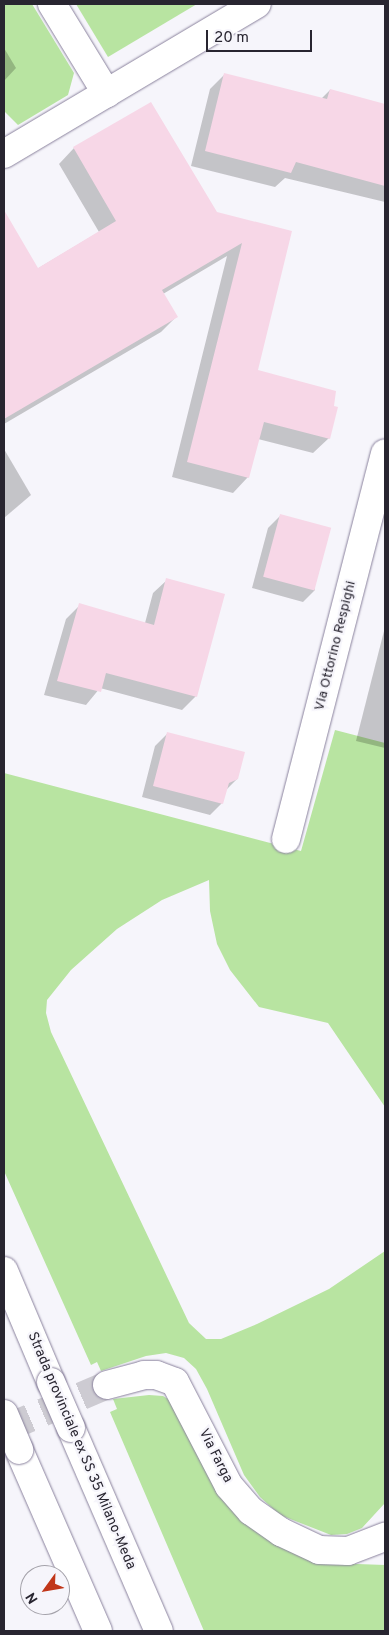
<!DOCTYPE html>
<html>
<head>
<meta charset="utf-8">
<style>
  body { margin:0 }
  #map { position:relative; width:389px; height:1635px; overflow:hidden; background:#f6f5fb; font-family:Overpass,sans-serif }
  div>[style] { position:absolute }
  .green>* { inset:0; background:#b8e4a1 }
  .shadow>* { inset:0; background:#0003 }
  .building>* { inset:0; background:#f7d7e7; transform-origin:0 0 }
  .minor-tunnel>* { height:28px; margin-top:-14px; transform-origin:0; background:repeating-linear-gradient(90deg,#cdcbd2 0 28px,transparent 0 42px) }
  .roads { filter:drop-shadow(0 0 1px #8a829d) drop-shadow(0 0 1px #8a829d) }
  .minor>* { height:28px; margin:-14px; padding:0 14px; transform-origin:14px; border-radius:14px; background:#fff }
  .tertiary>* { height:28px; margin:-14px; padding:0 14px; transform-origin:14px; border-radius:14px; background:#fff }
  .trunk>* { height:28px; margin:-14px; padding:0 14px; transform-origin:14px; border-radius:14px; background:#fff }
  .bridges { filter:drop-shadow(0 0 1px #8a829d) drop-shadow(0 0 1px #8a829d) }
  .trunk-bridge>* { height:28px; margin:-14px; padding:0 14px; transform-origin:14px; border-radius:14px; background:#fff }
  span { translate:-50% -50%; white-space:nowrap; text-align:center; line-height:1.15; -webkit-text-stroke:4.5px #f6f5fb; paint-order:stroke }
  .street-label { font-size:14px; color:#282530 }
  .frame { position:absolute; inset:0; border:5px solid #282530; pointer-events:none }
  .north { position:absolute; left:20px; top:1565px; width:50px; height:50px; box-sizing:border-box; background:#f6f5fb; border:1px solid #a4a2aa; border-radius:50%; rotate:238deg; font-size:14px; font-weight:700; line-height:20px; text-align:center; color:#282530 }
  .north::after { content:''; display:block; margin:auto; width:18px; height:22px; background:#c13619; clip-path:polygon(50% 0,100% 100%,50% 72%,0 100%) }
  .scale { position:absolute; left:206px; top:30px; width:106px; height:22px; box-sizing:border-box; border:2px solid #282530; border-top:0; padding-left:6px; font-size:15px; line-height:18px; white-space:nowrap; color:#282530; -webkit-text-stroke:4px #f6f5fb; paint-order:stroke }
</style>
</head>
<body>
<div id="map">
  <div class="green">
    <i style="clip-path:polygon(4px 4px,32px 4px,74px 73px,68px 95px,18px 125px,4px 111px)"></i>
    <i style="clip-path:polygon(76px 4px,197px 4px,108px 57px)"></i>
    <i style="clip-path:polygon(335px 730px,385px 743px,385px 1107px,328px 1023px,259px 1007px,230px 970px,217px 944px,210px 911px,209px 880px,162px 900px,117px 929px,71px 970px,47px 1000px,46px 1013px,51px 1032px,189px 1323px,206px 1339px,221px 1339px,257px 1324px,329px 1289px,385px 1251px,385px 1503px,362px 1528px,347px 1534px,331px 1535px,280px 1515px,260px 1497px,244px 1475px,207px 1389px,196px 1369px,184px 1358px,166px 1353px,146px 1356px,101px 1371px,97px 1362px,91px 1365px,4px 1171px,4px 773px,301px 851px)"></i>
    <i style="clip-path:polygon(149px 1395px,163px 1396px,173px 1402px,209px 1472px,330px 1563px,385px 1565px,385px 1631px,204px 1631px,110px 1412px,117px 1409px,113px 1399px)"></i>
  </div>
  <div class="shadow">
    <i style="clip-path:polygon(4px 48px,16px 68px,4px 81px)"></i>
    <i style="clip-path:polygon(225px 74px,321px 99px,330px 90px,385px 105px,385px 202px,285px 178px,275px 187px,191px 166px,210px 89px)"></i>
    <i style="clip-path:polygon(74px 148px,216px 213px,291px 232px,256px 370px,329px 438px,313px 453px,258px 439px,248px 477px,233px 493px,172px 477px,227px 256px,163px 294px,176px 317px,161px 332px,4px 424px,4px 212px,37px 269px,99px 232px,59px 164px)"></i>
    <i style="clip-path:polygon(4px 449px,31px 495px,4px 518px)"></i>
    <i style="clip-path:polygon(280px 516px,315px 590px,303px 602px,252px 588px,268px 528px)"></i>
    <i style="clip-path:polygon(167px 580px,196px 696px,182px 710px,100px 688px,86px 705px,44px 695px,66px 619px,80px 605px,145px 623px,153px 593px)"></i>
    <i style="clip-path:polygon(385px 627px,385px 748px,356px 741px)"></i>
    <i style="clip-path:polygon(167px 734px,237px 779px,226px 790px,222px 803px,210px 815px,142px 797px,155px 746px)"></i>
  </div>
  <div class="building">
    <i style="clip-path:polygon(224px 73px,327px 99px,330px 89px,385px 104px,385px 186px,296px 162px,291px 173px,205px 151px)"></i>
    <i style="clip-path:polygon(151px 102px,217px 212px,292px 231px,258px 370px,336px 391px,334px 406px,338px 407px,330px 439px,264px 422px,249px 478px,187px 462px,242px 243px,162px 290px,178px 317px,4px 419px,4px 210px,38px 268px,116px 221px,73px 147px)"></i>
    <i style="left:280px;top:514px;width:53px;height:65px;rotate:15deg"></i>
    <i style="clip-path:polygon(166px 578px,225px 594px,197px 697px,106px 673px,101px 692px,57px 681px,79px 603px,154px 625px)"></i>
    <i style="clip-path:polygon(167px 732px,245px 752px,238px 779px,229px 783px,223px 804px,153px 786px)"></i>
  </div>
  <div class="minor-tunnel">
    <i style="left:4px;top:1429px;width:112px;rotate:-23.1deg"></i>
  </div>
  <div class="roads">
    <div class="minor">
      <i style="left:52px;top:4px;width:105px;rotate:58.6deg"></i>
      <i style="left:286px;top:839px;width:398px;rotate:-75.6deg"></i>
      <i style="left:107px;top:1385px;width:38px;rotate:-15deg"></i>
      <i style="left:144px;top:1375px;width:12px"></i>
      <i style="left:156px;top:1375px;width:20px;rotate:20deg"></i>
      <i style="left:175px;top:1382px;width:117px;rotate:62.6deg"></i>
      <i style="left:229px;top:1486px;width:33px;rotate:49deg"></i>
      <i style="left:251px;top:1511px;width:37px;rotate:35deg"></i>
      <i style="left:281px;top:1532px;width:42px;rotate:25.3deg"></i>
      <i style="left:319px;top:1550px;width:29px;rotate:2deg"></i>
      <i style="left:348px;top:1551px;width:40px;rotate:-21deg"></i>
    </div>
    <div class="tertiary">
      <i style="left:4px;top:154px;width:294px;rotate:-30.7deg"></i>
    </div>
    <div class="trunk">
      <i style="left:4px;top:1271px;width:121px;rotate:67.1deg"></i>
      <i style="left:71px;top:1428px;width:221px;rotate:66.6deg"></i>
      <i style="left:19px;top:1450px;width:197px;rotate:66.4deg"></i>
    </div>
  </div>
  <div class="bridges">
    <div class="trunk-bridge">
      <i style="left:51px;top:1382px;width:50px;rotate:66.5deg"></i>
      <i style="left:4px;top:1414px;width:39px;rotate:67deg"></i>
    </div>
  </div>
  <div class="street-label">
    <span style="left:336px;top:646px;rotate:-76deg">Via Ottorino Respighi</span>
    <span style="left:81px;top:1451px;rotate:67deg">Strada provinciale ex SS 35 Milano-Meda</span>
    <span style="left:215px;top:1456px;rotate:63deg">Via Farga</span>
  </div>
  <div class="frame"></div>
  <div class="north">N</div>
  <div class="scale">20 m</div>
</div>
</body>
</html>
